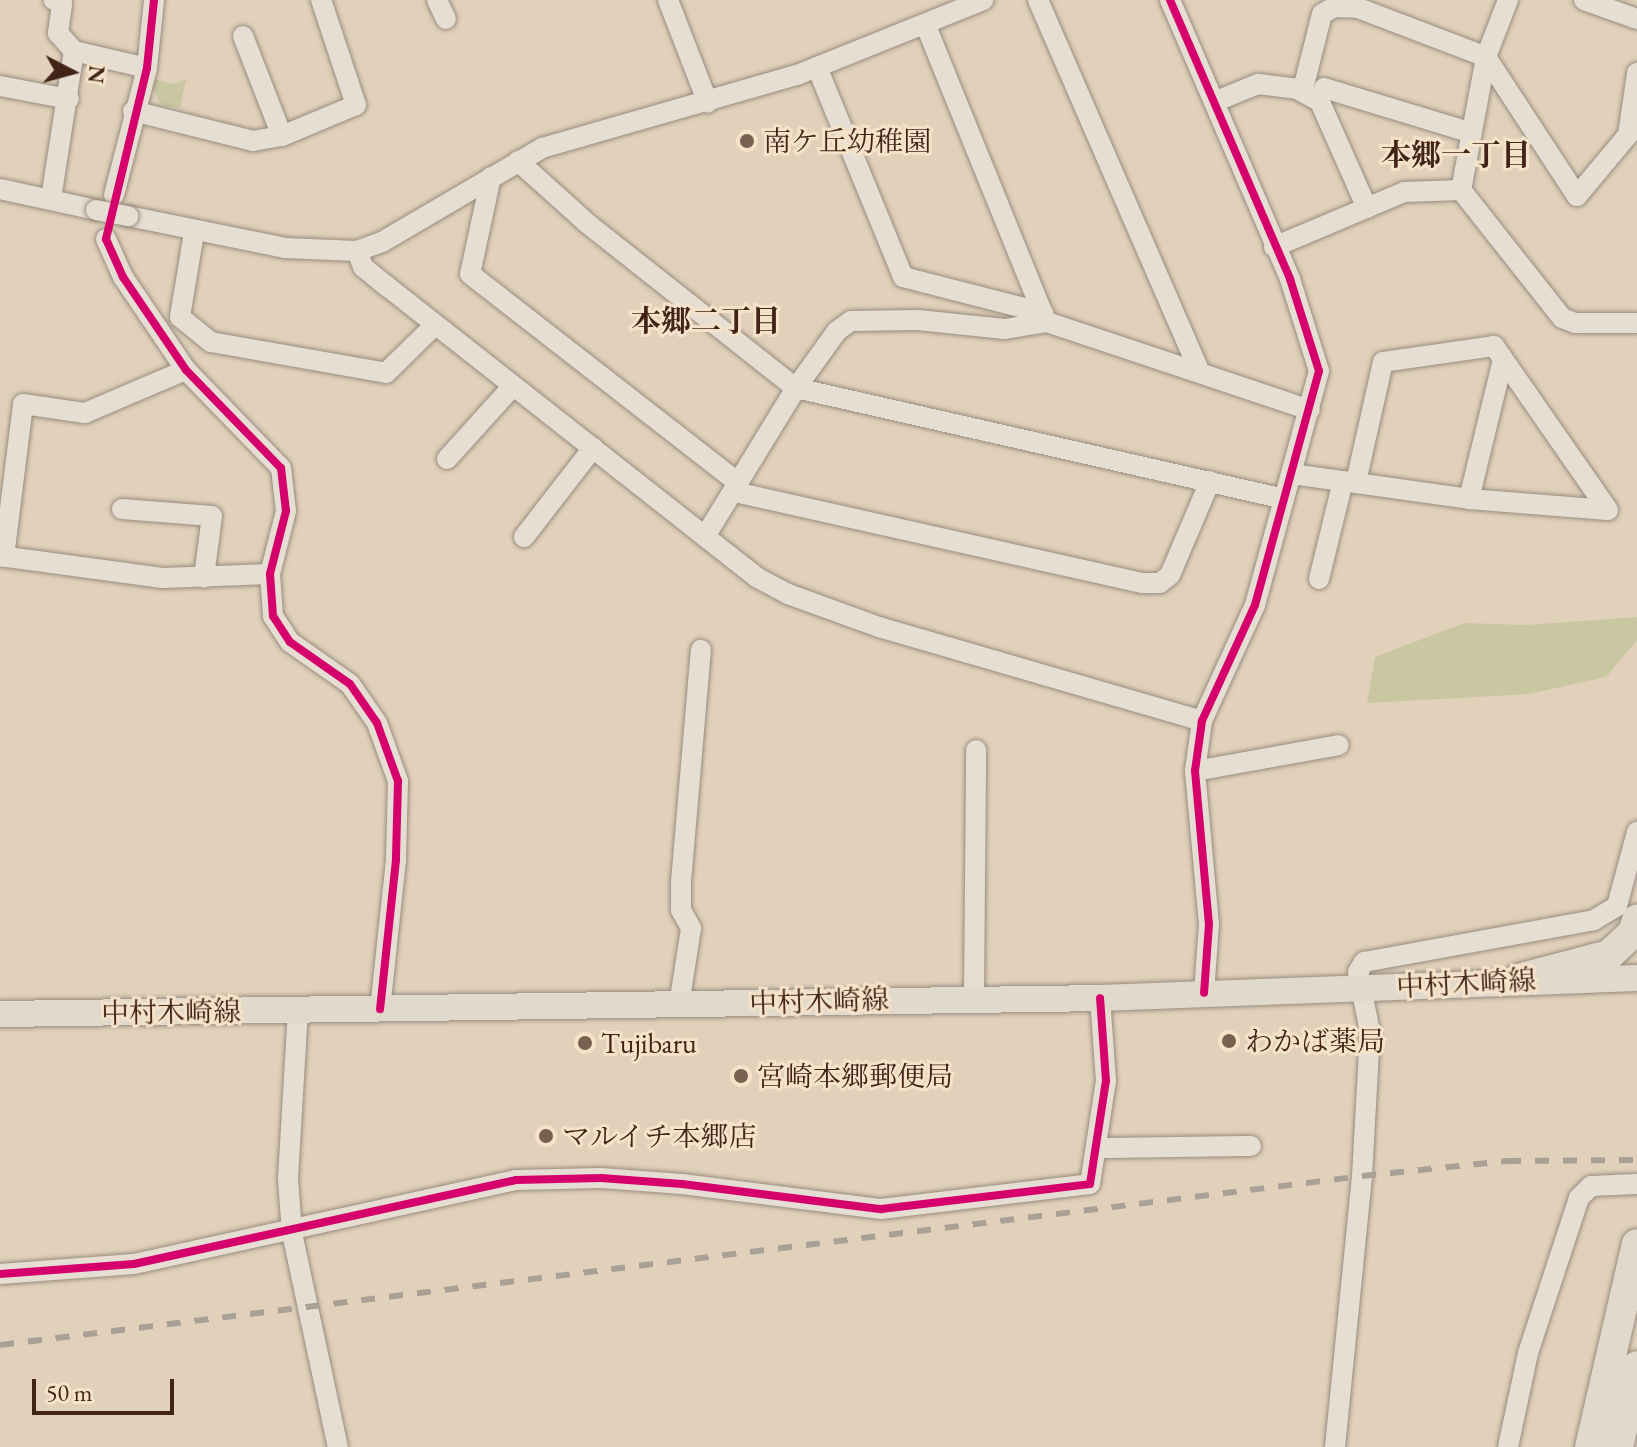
<!DOCTYPE html>
<html>
<head>
<meta charset="utf-8">
<style>
  body { margin:0 }
  #map { position:relative; width:1637px; height:1447px; overflow:hidden; background:#e1d1bb; font-family:"EB Garamond","Noto Serif JP",serif }
  div>[style] { position:absolute }
  .green>* { inset:0; background:#c8c7a2 }
  .roads { filter:drop-shadow(0 0 2px #988c7e) drop-shadow(0 0 2px #988c7e) }
  .minor>* { height:20px; margin:-10px; padding:0 10px; transform-origin:10px; border-radius:10px; background:#e6ded3 }
  .major>* { height:26px; margin:-13px; padding:0 13px; transform-origin:13px; border-radius:13px; background:#e1d9cc }
  .highway>* { height:30px; margin:-15px; padding:0 15px; transform-origin:15px; border-radius:15px; background:#e1d9cc }
  .rail>* { height:6px; margin-top:-3px; transform-origin:0; background:repeating-linear-gradient(90deg,#a9a096 0 14px,transparent 0 28px) }
  .bridges { filter:drop-shadow(0 0 2px #988c7e) drop-shadow(0 0 2px #988c7e) }
  .minor-bridge>* { height:20px; margin:-10px; padding:0 10px; transform-origin:10px; border-radius:10px; background:#e6ded3 }
  .cycleway>* { height:8px; margin:-4px; padding:0 4px; transform-origin:4px; border-radius:4px; background:#d6006c }
  .dots>* { width:22px; height:22px; translate:-50% -50%; box-sizing:border-box; border:4px solid #f5e3c9; border-radius:50% }
  span { translate:-50% -50%; white-space:nowrap; text-align:center; line-height:1.15; -webkit-text-stroke:6px #f5e3c9; paint-order:stroke }
  .poi-label { font-size:28px; color:#412318 }
  .left { translate:0 -50%; text-align:left }
  .street-label { font-size:28px; color:#412318 }
  .neighbourhood-label { font-size:30px; color:#412318; font-weight:700 }
  .north { position:absolute; left:32px; top:32px; width:80px; height:80px; -webkit-text-stroke:6px #f5e3c9; paint-order:stroke; rotate:96deg; font-size:22px; font-weight:700; line-height:32px; text-align:center; color:#412318 }
  .north::after { content:''; display:block; margin:auto; width:28px; height:36px; background:#412318; clip-path:polygon(50% 0,100% 100%,50% 72%,0 100%) }
  .scale { position:absolute; left:32px; top:1379px; width:142px; height:36px; box-sizing:border-box; border:4px solid #412318; border-top:0; padding-left:10px; font-size:24px; line-height:28px; white-space:nowrap; color:#412318; -webkit-text-stroke:6px #f5e3c9; paint-order:stroke }
</style>
</head>
<body>
<div id="map">
  <div class="green">
    <i style="clip-path:polygon(148px 78px,174px 84px,186px 79px,180px 108px,161px 105px)"></i>
    <i style="clip-path:polygon(1637px 617px,1637px 640px,1606px 677px,1529px 694px,1367px 703px,1375px 657px,1464px 623px,1525px 625px)"></i>
  </div>
  <div class="roads">
    <div class="minor">
      <i style="left:437px;top:0;width:21px;rotate:65deg"></i>
      <i style="left:668px;top:0;width:110px;rotate:68.8deg"></i>
      <i style="left:1038px;top:0;width:404px;rotate:66.5deg"></i>
      <i style="left:1170px;top:0;width:304px;rotate:66.7deg"></i>
      <i style="left:1290px;top:279px;width:96px;rotate:72.5deg"></i>
      <i style="left:1319px;top:371px;width:243px;rotate:105.3deg"></i>
      <i style="left:1255px;top:605px;width:128px;rotate:114.6deg"></i>
      <i style="left:1202px;top:721px;width:50px;rotate:98deg"></i>
      <i style="left:1195px;top:771px;width:154px;rotate:84.8deg"></i>
      <i style="left:1209px;top:924px;width:69px;rotate:94.1deg"></i>
      <i style="left:1508px;top:0;width:61px;rotate:111.1deg"></i>
      <i style="left:1486px;top:57px;width:166px;rotate:56.8deg"></i>
      <i style="left:1577px;top:196px;width:80px;rotate:-50.1deg"></i>
      <i style="left:1628px;top:135px;width:63px;rotate:-81.7deg"></i>
      <i style="left:1584px;top:0;width:56px;rotate:19.7deg"></i>
      <i style="left:926px;top:26px;width:316px;rotate:67.9deg"></i>
      <i style="left:243px;top:36px;width:107px;rotate:68.7deg"></i>
      <i style="left:74px;top:51px;width:75px;rotate:13.1deg"></i>
      <i style="left:817px;top:67px;width:227px;rotate:67.7deg"></i>
      <i style="left:903px;top:277px;width:145px;rotate:14.4deg"></i>
      <i style="left:1304px;top:85px;width:73px;rotate:-75.8deg"></i>
      <i style="left:1322px;top:14px;width:14px;rotate:-30deg"></i>
      <i style="left:1334px;top:7px;width:24px;rotate:2deg"></i>
      <i style="left:1358px;top:8px;width:137px;rotate:20.9deg"></i>
      <i style="left:1486px;top:57px;width:135px;rotate:100.6deg"></i>
      <i style="left:0;top:86px;width:70px;rotate:10.7deg"></i>
      <i style="left:1324px;top:88px;width:152px;rotate:16.9deg"></i>
      <i style="left:1214px;top:102px;width:48px;rotate:-22.2deg"></i>
      <i style="left:1258px;top:84px;width:39px;rotate:7deg"></i>
      <i style="left:1297px;top:89px;width:26px;rotate:29deg"></i>
      <i style="left:1320px;top:102px;width:116px;rotate:66.1deg"></i>
      <i style="left:133px;top:111px;width:124px;rotate:14deg"></i>
      <i style="left:253px;top:141px;width:29px;rotate:-10deg"></i>
      <i style="left:282px;top:136px;width:80px;rotate:-22.7deg"></i>
      <i style="left:356px;top:105px;width:111px;rotate:-108.4deg"></i>
      <i style="left:518px;top:161px;width:94px;rotate:42deg"></i>
      <i style="left:588px;top:224px;width:265px;rotate:38.3deg"></i>
      <i style="left:796px;top:388px;width:498px;rotate:12.8deg"></i>
      <i style="left:491px;top:177px;width:99px;rotate:102.2deg"></i>
      <i style="left:470px;top:274px;width:340px;rotate:37.9deg"></i>
      <i style="left:0;top:189px;width:98px;rotate:12.3deg"></i>
      <i style="left:114px;top:195px;width:131px;rotate:-75.4deg"></i>
      <i style="left:147px;top:68px;width:68px;rotate:-84.1deg"></i>
      <i style="left:51px;top:199px;width:150px;rotate:-81.2deg"></i>
      <i style="left:74px;top:51px;width:24px;rotate:-132deg"></i>
      <i style="left:58px;top:33px;width:30px;rotate:-82deg"></i>
      <i style="left:62px;top:3px;width:9px;rotate:-159deg"></i>
      <i style="left:128px;top:216px;width:160px;rotate:11.5deg"></i>
      <i style="left:285px;top:248px;width:72px;rotate:2.4deg"></i>
      <i style="left:357px;top:251px;width:27px;rotate:-20deg"></i>
      <i style="left:382px;top:242px;width:186px;rotate:-30.4deg"></i>
      <i style="left:542px;top:148px;width:265px;rotate:-16deg"></i>
      <i style="left:797px;top:75px;width:201px;rotate:-21.9deg"></i>
      <i style="left:194px;top:233px;width:85px;rotate:99.5deg"></i>
      <i style="left:180px;top:317px;width:40px;rotate:39deg"></i>
      <i style="left:211px;top:342px;width:178px;rotate:10deg"></i>
      <i style="left:386px;top:373px;width:69px;rotate:-44.4deg"></i>
      <i style="left:106px;top:239px;width:42px;rotate:65.9deg"></i>
      <i style="left:123px;top:277px;width:112px;rotate:55.9deg"></i>
      <i style="left:186px;top:370px;width:136px;rotate:45.9deg"></i>
      <i style="left:281px;top:468px;width:43px;rotate:83.4deg"></i>
      <i style="left:286px;top:511px;width:65px;rotate:104.3deg"></i>
      <i style="left:270px;top:574px;width:42px;rotate:85.9deg"></i>
      <i style="left:273px;top:616px;width:31px;rotate:57deg"></i>
      <i style="left:290px;top:642px;width:73px;rotate:35deg"></i>
      <i style="left:350px;top:684px;width:47px;rotate:55.3deg"></i>
      <i style="left:377px;top:723px;width:62px;rotate:70.1deg"></i>
      <i style="left:398px;top:781px;width:79px;rotate:91.5deg"></i>
      <i style="left:396px;top:860px;width:150px;rotate:96.1deg"></i>
      <i style="left:1274px;top:247px;width:141px;rotate:-22.9deg"></i>
      <i style="left:1404px;top:192px;width:57px;rotate:-2deg"></i>
      <i style="left:1461px;top:190px;width:163px;rotate:51.7deg"></i>
      <i style="left:1562px;top:318px;width:14px;rotate:21deg"></i>
      <i style="left:1575px;top:323px;width:62px"></i>
      <i style="left:357px;top:251px;width:17px;rotate:69deg"></i>
      <i style="left:363px;top:267px;width:32px;rotate:39deg"></i>
      <i style="left:388px;top:287px;width:469px;rotate:38.2deg"></i>
      <i style="left:756px;top:577px;width:36px;rotate:28deg"></i>
      <i style="left:788px;top:594px;width:100px;rotate:19.9deg"></i>
      <i style="left:882px;top:628px;width:333px;rotate:16.2deg"></i>
      <i style="left:447px;top:459px;width:98px;rotate:-47.9deg"></i>
      <i style="left:1292px;top:474px;width:179px;rotate:8deg"></i>
      <i style="left:1469px;top:499px;width:139px;rotate:4.5deg"></i>
      <i style="left:1608px;top:510px;width:200px;rotate:-124.8deg"></i>
      <i style="left:1494px;top:346px;width:112px;rotate:171.8deg"></i>
      <i style="left:1383px;top:362px;width:123px;rotate:102.7deg"></i>
      <i style="left:735px;top:492px;width:417px;rotate:12.6deg"></i>
      <i style="left:1142px;top:583px;width:18px"></i>
      <i style="left:1160px;top:583px;width:13px;rotate:-39deg"></i>
      <i style="left:1170px;top:575px;width:102px;rotate:-66.9deg"></i>
      <i style="left:1469px;top:499px;width:143px;rotate:-76.3deg"></i>
      <i style="left:122px;top:509px;width:90px;rotate:4.4deg"></i>
      <i style="left:212px;top:516px;width:62px;rotate:97.5deg"></i>
      <i style="left:706px;top:535px;width:172px;rotate:-58.5deg"></i>
      <i style="left:796px;top:388px;width:70px;rotate:-54.3deg"></i>
      <i style="left:837px;top:331px;width:17px;rotate:-36deg"></i>
      <i style="left:851px;top:321px;width:67px;rotate:-0.9deg"></i>
      <i style="left:918px;top:320px;width:87px;rotate:5.9deg"></i>
      <i style="left:1005px;top:329px;width:43px;rotate:-9.5deg"></i>
      <i style="left:1047px;top:322px;width:277px;rotate:18.5deg"></i>
      <i style="left:524px;top:537px;width:113px;rotate:-52.2deg"></i>
      <i style="left:0;top:556px;width:164px;rotate:7.7deg"></i>
      <i style="left:163px;top:578px;width:107px;rotate:-2.1deg"></i>
      <i style="left:4px;top:557px;width:154px;rotate:-82.9deg"></i>
      <i style="left:23px;top:404px;width:63px;rotate:8.3deg"></i>
      <i style="left:85px;top:413px;width:110px;rotate:-23.1deg"></i>
      <i style="left:1319px;top:579px;width:101px;rotate:-76.2deg"></i>
      <i style="left:1195px;top:771px;width:146px;rotate:-10.2deg"></i>
      <i style="left:974px;top:997px;width:247px;rotate:-89.5deg"></i>
      <i style="left:679px;top:1005px;width:78px;rotate:-81.1deg"></i>
      <i style="left:691px;top:928px;width:21px;rotate:-119deg"></i>
      <i style="left:681px;top:910px;width:28px;rotate:-90deg"></i>
      <i style="left:681px;top:882px;width:233px;rotate:-85.1deg"></i>
      <i style="left:298px;top:1010px;width:169px;rotate:93.4deg"></i>
      <i style="left:288px;top:1179px;width:54px;rotate:85.8deg"></i>
      <i style="left:292px;top:1233px;width:219px;rotate:77.9deg"></i>
      <i style="left:1100px;top:1148px;width:151px;rotate:-0.8deg"></i>
      <i style="left:0;top:1274px;width:134px;rotate:-4.3deg"></i>
      <i style="left:134px;top:1264px;width:391px;rotate:-12.4deg"></i>
      <i style="left:516px;top:1180px;width:85px;rotate:-1.3deg"></i>
      <i style="left:601px;top:1178px;width:81px;rotate:4.2deg"></i>
      <i style="left:682px;top:1184px;width:201px;rotate:7.2deg"></i>
      <i style="left:881px;top:1209px;width:210px;rotate:-6.8deg"></i>
      <i style="left:1090px;top:1184px;width:104px;rotate:-81.2deg"></i>
      <i style="left:1106px;top:1081px;width:83px;rotate:-94.1deg"></i>
      <i style="left:1335px;top:1447px;width:272px;rotate:-84.3deg"></i>
      <i style="left:1362px;top:1176px;width:144px;rotate:-86.8deg"></i>
      <i style="left:1370px;top:1032px;width:61px;rotate:-101.3deg"></i>
      <i style="left:1358px;top:972px;width:12px;rotate:-59deg"></i>
      <i style="left:1364px;top:962px;width:234px;rotate:-10.3deg"></i>
      <i style="left:1594px;top:920px;width:27px;rotate:-31deg"></i>
      <i style="left:1617px;top:906px;width:77px;rotate:-74.9deg"></i>
      <i style="left:1508px;top:1447px;width:96px;rotate:-78deg"></i>
      <i style="left:1528px;top:1353px;width:163px;rotate:-71.8deg"></i>
      <i style="left:1579px;top:1198px;width:17px;rotate:-45deg"></i>
      <i style="left:1591px;top:1186px;width:46px;rotate:-2.5deg"></i>
    </div>
    <div class="major">
      <i style="left:0;top:1014px;width:1100px;rotate:-0.83deg"></i>
      <i style="left:1100px;top:998px;width:537px;rotate:-2.13deg"></i>
    </div>
    <div class="highway">
      <i style="left:1518px;top:979px;width:94px;rotate:-14.8deg"></i>
      <i style="left:1609px;top:955px;width:33px;rotate:-43deg"></i>
      <i style="left:1633px;top:933px;width:14px;rotate:-73deg"></i>
      <i style="left:1590px;top:1447px;width:208px;rotate:-77deg"></i>
      <i style="left:1618px;top:1447px;width:83px;rotate:-76.8deg"></i>
    </div>
  </div>
  <div class="rail">
    <i style="left:0;top:1345px;width:1372px;rotate:-7.07deg"></i>
    <i style="left:1362px;top:1176px;width:146px;rotate:-5.9deg"></i>
    <i style="left:1507px;top:1161px;width:130px;rotate:-0.4deg"></i>
  </div>
  <div class="bridges">
    <div class="minor-bridge">
      <i style="left:96px;top:210px;width:33px;rotate:11deg"></i>
    </div>
  </div>
  <div class="cycleway">
    <i style="left:154px;top:0;width:68px;rotate:95.9deg"></i>
    <i style="left:147px;top:68px;width:176px;rotate:103.5deg"></i>
    <i style="left:106px;top:239px;width:42px;rotate:65.9deg"></i>
    <i style="left:123px;top:277px;width:112px;rotate:55.9deg"></i>
    <i style="left:186px;top:370px;width:136px;rotate:45.9deg"></i>
    <i style="left:281px;top:468px;width:43px;rotate:83.4deg"></i>
    <i style="left:286px;top:511px;width:65px;rotate:104.3deg"></i>
    <i style="left:270px;top:574px;width:42px;rotate:85.9deg"></i>
    <i style="left:273px;top:616px;width:31px;rotate:57deg"></i>
    <i style="left:290px;top:642px;width:73px;rotate:35deg"></i>
    <i style="left:350px;top:684px;width:47px;rotate:55.3deg"></i>
    <i style="left:377px;top:723px;width:62px;rotate:70.1deg"></i>
    <i style="left:398px;top:781px;width:79px;rotate:91.5deg"></i>
    <i style="left:396px;top:860px;width:150px;rotate:96.1deg"></i>
    <i style="left:1170px;top:0;width:304px;rotate:66.7deg"></i>
    <i style="left:1290px;top:279px;width:96px;rotate:72.5deg"></i>
    <i style="left:1319px;top:371px;width:243px;rotate:105.3deg"></i>
    <i style="left:1255px;top:605px;width:128px;rotate:114.6deg"></i>
    <i style="left:1202px;top:721px;width:50px;rotate:98deg"></i>
    <i style="left:1195px;top:771px;width:154px;rotate:84.8deg"></i>
    <i style="left:1209px;top:924px;width:69px;rotate:94.1deg"></i>
    <i style="left:0;top:1274px;width:134px;rotate:-4.3deg"></i>
    <i style="left:134px;top:1264px;width:391px;rotate:-12.4deg"></i>
    <i style="left:516px;top:1180px;width:85px;rotate:-1.3deg"></i>
    <i style="left:601px;top:1178px;width:81px;rotate:4.2deg"></i>
    <i style="left:682px;top:1184px;width:201px;rotate:7.2deg"></i>
    <i style="left:881px;top:1209px;width:210px;rotate:-6.8deg"></i>
    <i style="left:1090px;top:1184px;width:104px;rotate:-81.2deg"></i>
    <i style="left:1106px;top:1081px;width:83px;rotate:-94.1deg"></i>
  </div>
  <div class="dots">
    <i style="left:747px;top:141px;background:#796051"></i>
    <i style="left:1229px;top:1041px;background:#796051"></i>
    <i style="left:585px;top:1043px;background:#796051"></i>
    <i style="left:741px;top:1076px;background:#796051"></i>
    <i style="left:546px;top:1136px;background:#796051"></i>
  </div>
  <div class="poi-label">
    <span class="left" style="left:763px;top:141px">南ケ丘幼稚園</span>
    <span class="left" style="left:1245px;top:1041px">わかば薬局</span>
    <span class="left" style="left:601px;top:1043px">Tujibaru</span>
    <span class="left" style="left:757px;top:1076px">宮崎本郷郵便局</span>
    <span class="left" style="left:562px;top:1136px">マルイチ本郷店</span>
  </div>
  <div class="street-label">
    <span style="left:1466px;top:983px;rotate:-3deg">中村木崎線</span>
    <span style="left:819px;top:1001px;rotate:-2deg">中村木崎線</span>
    <span style="left:171px;top:1012px;rotate:-1deg">中村木崎線</span>
  </div>
  <div class="neighbourhood-label">
    <span style="left:1456px;top:155px">本郷一丁目</span>
    <span style="left:706px;top:321px">本郷二丁目</span>
  </div>
  <div class="north">N</div>
  <div class="scale">50 m</div>
</div>
</body>
</html>
